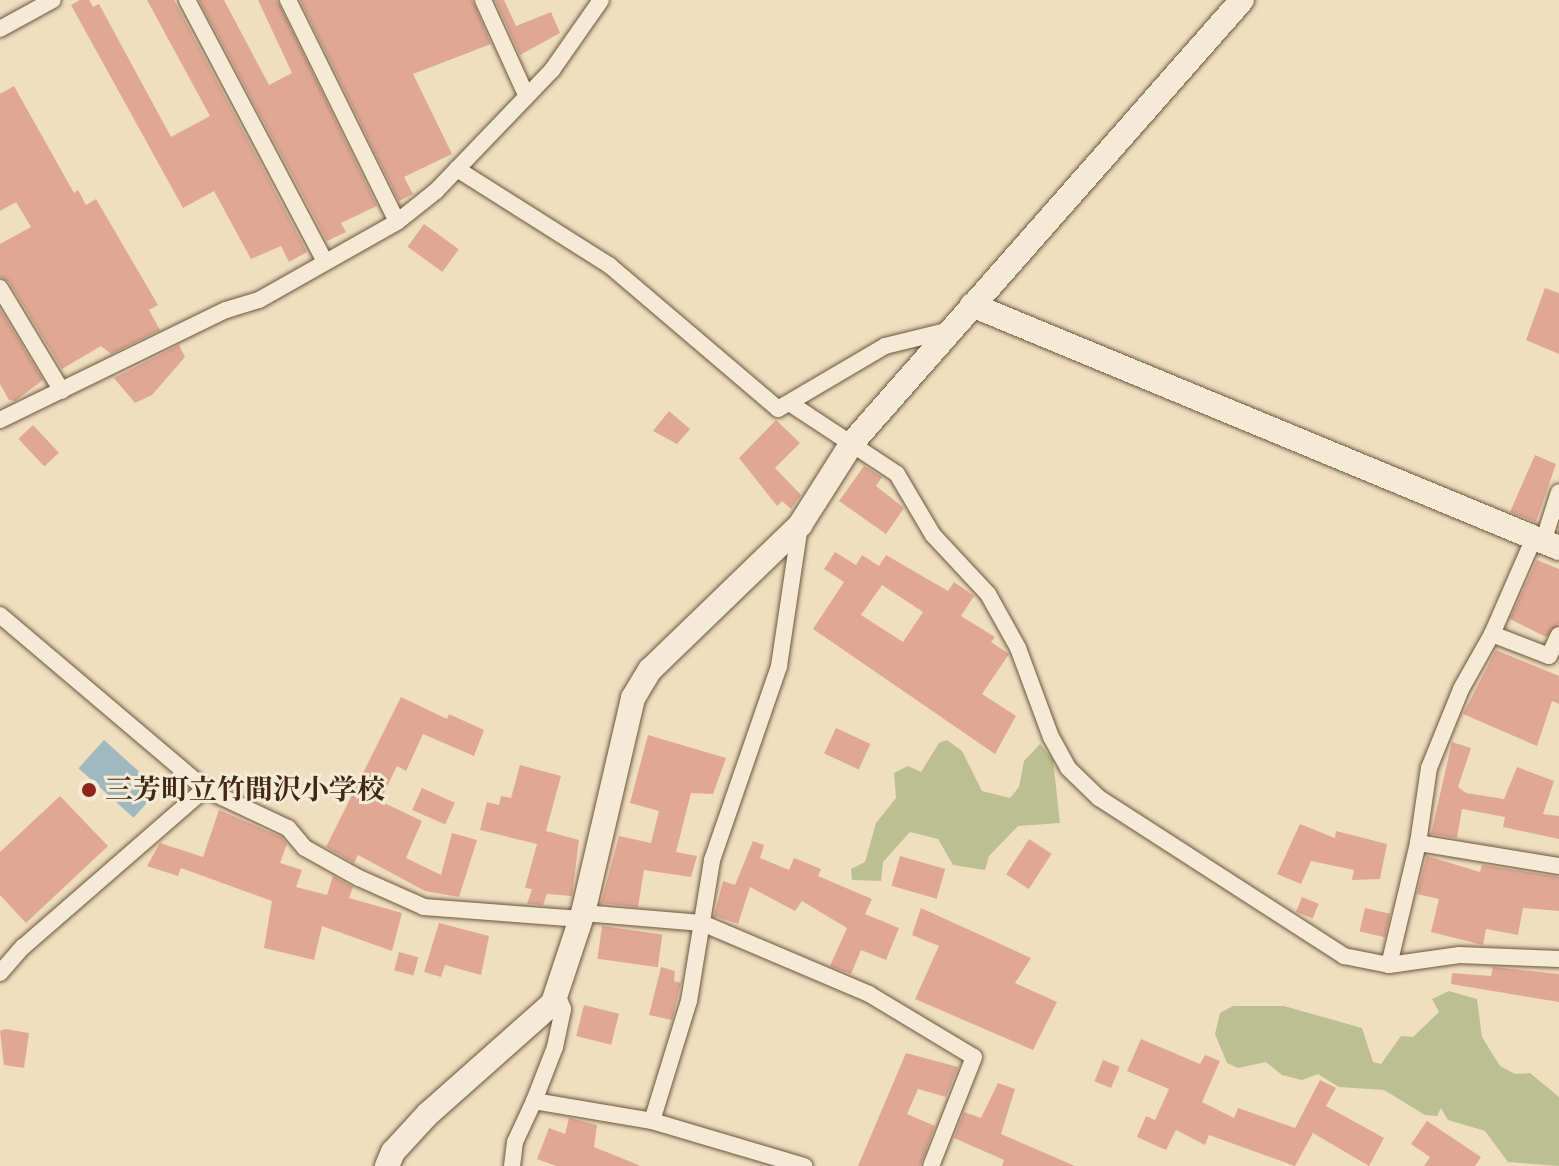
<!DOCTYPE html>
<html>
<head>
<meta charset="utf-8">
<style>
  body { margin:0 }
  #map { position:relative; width:1559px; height:1166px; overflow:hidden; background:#f0dec0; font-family:Alegreya,"Noto Serif JP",serif }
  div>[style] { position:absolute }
  .green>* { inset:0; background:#bcc090 }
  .water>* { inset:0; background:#a0b9be; transform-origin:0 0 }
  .building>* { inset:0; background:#e0a894; transform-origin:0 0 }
  .roads { filter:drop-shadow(0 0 2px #6e563e) drop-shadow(0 0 2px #6e563e) }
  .street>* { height:16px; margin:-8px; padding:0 8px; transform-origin:8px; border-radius:8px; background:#f5ead6 }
  .secondary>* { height:24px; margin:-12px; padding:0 12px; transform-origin:12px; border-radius:12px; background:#f5ead6 }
  .dots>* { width:22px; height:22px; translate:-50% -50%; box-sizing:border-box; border:4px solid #f5ead6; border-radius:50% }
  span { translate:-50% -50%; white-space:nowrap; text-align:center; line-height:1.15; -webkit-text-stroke:6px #f5ead6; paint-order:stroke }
  .poi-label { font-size:28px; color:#422913; font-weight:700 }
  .left { translate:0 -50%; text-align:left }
</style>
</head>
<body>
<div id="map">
  <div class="green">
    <i style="clip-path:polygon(947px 740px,962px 751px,982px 791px,1010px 798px,1019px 787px,1024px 761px,1040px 744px,1053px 760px,1060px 823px,1018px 826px,989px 856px,985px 870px,953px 865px,938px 839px,910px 832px,883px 862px,881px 881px,852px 880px,851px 869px,865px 862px,876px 823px,896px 798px,894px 773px,908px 766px,921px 772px,939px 743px)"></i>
    <i style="clip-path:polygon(1449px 991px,1477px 999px,1482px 1037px,1500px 1066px,1515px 1074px,1530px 1073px,1559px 1097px,1559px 1166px,1508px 1162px,1485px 1131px,1448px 1120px,1441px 1108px,1437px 1116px,1425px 1115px,1384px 1090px,1339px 1087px,1318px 1074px,1302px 1080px,1282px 1075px,1266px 1062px,1238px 1068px,1227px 1063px,1215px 1034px,1220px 1013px,1233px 1006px,1284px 1006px,1362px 1028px,1373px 1062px,1381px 1064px,1401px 1036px,1413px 1037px,1439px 1012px,1432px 999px)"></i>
  </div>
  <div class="water">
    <i style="left:104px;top:740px;width:74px;height:38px;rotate:42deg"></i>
  </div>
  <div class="building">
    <i style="clip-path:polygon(80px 0,89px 0,93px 7px,99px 4px,171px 137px,210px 116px,147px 0,174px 0,307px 252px,289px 262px,281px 246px,251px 259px,214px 191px,183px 208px,71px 5px)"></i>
    <i style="clip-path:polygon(199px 0,224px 0,269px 85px,292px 73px,258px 0,277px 0,377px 206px,341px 223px,346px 232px,327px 241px)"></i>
    <i style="clip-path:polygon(300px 0,472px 0,491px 44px,413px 74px,452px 154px,404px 177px,413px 194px,399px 201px)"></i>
    <i style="clip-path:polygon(495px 0,504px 0,516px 26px,551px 12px,560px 33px,520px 55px)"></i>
    <i style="clip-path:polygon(14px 86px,74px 193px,78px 190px,86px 205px,96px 199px,158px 305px,149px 310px,160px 330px,111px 354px,101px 346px,62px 369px,9px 282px,0 277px,0 244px,31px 227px,16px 202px,0 211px,0 94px)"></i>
    <i style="left:424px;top:224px;width:43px;height:28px;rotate:36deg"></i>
    <i style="clip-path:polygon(1545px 288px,1559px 293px,1559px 354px,1526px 340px)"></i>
    <i style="clip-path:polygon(0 309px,43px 380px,15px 401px,9px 400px,0 384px)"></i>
    <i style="clip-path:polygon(179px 345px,185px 357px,152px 395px,135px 403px,114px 378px)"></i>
    <i style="clip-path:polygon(669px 411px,690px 429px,677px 444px,653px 431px)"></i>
    <i style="clip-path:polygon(776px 420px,800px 443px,775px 468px,801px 495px,791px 509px,782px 501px,777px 506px,739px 458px)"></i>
    <i style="left:33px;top:425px;width:38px;height:20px;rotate:47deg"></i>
    <i style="clip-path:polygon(1535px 455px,1556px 464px,1536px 522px,1510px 512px)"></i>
    <i style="clip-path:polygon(864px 466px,882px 477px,876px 486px,904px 508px,886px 534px,839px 501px)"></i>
    <i style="clip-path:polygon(evenodd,835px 552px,856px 565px,862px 555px,879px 566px,886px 555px,948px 591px,954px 582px,974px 596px,961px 616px,995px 637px,991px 642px,1009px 654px,982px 694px,1016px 716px,995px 754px,813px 629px,844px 582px,824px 569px,835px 552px,882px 585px,923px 612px,903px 642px,861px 615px,882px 585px)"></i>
    <i style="clip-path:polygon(1537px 560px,1559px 569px,1559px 624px,1546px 637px,1510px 619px)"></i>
    <i style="clip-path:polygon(1496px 650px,1559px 676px,1559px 704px,1552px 701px,1537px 746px,1463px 714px)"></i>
    <i style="clip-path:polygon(401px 697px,447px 719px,449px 714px,484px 730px,474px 756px,423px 734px,406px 771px,397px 766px,380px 801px,422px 821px,406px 858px,441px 875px,452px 833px,477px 840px,459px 897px,425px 891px,358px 855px,354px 863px,326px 847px)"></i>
    <i style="left:836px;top:728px;width:38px;height:28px;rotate:25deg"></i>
    <i style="clip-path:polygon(648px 735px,726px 758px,713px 794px,691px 793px,676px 852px,697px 856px,691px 877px,644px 870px,638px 907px,601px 903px,619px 836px,651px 843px,659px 811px,630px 803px)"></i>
    <i style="clip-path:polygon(1452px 742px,1471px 748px,1458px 787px,1466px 793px,1504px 799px,1517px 767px,1554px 781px,1543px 814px,1559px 816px,1559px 839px,1503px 827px,1505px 817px,1462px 809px,1457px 838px,1431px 834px)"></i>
    <i style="clip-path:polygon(520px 765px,561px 776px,546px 831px,579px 840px,572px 896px,547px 894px,543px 905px,527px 904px,532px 889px,525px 888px,537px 844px,480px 830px,487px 802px,499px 805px,501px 796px,511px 798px)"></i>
    <i style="left:422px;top:788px;width:36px;height:24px;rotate:24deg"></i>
    <i style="clip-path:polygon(60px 796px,108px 846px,26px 923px,0 895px,0 852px)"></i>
    <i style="clip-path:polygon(219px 810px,281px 837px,287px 844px,280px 863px,302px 870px,296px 887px,327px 895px,333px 876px,353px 887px,349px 898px,402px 913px,392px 951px,322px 926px,314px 960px,264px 948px,272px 901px,181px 868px,178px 876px,147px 866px,160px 843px,203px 857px)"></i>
    <i style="clip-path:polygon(1300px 824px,1335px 838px,1336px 831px,1387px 844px,1380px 879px,1352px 880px,1354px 870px,1311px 861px,1301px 884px,1277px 874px)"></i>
    <i style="left:1029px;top:839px;width:27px;height:42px;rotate:33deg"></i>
    <i style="clip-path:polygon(753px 841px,764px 845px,760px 858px,789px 870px,794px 858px,821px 869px,818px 876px,872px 899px,865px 914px,899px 928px,886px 960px,861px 950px,851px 974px,830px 966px,847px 928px,802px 901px,795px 911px,750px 887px,738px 924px,714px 916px,723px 881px,735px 885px)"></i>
    <i style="left:900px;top:856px;width:47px;height:31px;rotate:16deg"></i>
    <i style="clip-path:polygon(1427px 856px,1480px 872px,1482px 865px,1559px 877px,1559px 911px,1523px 908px,1518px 935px,1486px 929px,1483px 945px,1431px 932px,1439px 899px,1417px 894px)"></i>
    <i style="left:1302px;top:897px;width:18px;height:16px;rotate:22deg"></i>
    <i style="clip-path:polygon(921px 908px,1031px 958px,1015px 983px,1057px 1002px,1033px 1050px,915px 999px,939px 946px,912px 935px)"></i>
    <i style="left:1365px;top:908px;width:26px;height:24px;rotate:13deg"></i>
    <i style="clip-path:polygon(439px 923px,489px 936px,481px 975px,445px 965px,441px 977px,424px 972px)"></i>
    <i style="left:602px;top:926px;width:61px;height:33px;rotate:8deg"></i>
    <i style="left:399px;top:952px;width:20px;height:19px;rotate:15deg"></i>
    <i style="clip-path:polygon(661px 967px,675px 971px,674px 981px,681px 983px,672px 1020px,649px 1015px)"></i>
    <i style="clip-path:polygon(1493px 967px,1559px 974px,1559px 1002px,1451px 984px,1452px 973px,1491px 976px)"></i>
    <i style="left:584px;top:1005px;width:36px;height:32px;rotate:14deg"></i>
    <i style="clip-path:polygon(5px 1029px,29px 1033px,24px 1068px,4px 1065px,0 1031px)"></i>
    <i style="clip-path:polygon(1141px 1039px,1200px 1064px,1205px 1055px,1220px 1061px,1202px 1102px,1234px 1118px,1238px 1108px,1295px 1128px,1320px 1080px,1336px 1088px,1326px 1106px,1384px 1138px,1369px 1166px,1313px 1133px,1295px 1166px,1209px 1135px,1205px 1145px,1176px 1130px,1166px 1150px,1137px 1137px,1146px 1116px,1155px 1120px,1169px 1089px,1127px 1071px)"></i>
    <i style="clip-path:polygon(906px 1053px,958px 1067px,946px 1097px,918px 1089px,907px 1114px,935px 1126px,920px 1166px,858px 1166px)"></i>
    <i style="left:1103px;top:1060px;width:18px;height:23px;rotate:22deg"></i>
    <i style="clip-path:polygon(998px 1083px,1015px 1089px,1001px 1134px,1075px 1166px,1002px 1166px,1004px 1160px,954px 1138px,964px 1112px,981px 1118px)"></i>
    <i style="clip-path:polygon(569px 1118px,597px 1125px,594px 1147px,641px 1166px,556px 1166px,537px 1159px,549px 1128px,565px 1134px)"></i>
    <i style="clip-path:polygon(1427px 1121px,1481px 1157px,1475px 1166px,1424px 1166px,1430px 1157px,1411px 1144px)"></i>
  </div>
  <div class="roads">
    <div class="street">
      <i style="left:187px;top:0;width:296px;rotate:62.2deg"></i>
      <i style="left:288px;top:0;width:247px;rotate:63.8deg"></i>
      <i style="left:483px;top:0;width:104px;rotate:65.6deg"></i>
      <i style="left:0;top:29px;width:60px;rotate:-28.7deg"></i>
      <i style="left:457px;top:169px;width:180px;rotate:32.3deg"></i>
      <i style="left:609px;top:265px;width:222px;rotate:40.4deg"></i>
      <i style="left:778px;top:409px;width:124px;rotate:-30.5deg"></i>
      <i style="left:885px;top:346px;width:67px;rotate:-13.8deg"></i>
      <i style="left:0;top:288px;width:120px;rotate:59deg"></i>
      <i style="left:791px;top:404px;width:127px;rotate:33.4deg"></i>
      <i style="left:897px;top:474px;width:71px;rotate:59.5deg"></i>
      <i style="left:933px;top:535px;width:81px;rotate:47deg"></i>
      <i style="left:988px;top:594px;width:62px;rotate:60.9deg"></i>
      <i style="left:1018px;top:648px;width:95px;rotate:69.7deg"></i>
      <i style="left:1051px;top:737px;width:35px;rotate:61deg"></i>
      <i style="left:1068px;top:768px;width:43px;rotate:44.1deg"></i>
      <i style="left:1099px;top:798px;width:292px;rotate:32.8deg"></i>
      <i style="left:1344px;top:956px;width:46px;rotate:11.3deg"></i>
      <i style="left:1389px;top:965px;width:71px;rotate:-8.1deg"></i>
      <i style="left:1459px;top:955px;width:100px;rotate:2.3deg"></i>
      <i style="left:0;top:420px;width:251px;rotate:-26deg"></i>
      <i style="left:226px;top:310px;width:34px;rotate:-17deg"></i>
      <i style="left:259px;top:300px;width:159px;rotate:-29.5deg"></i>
      <i style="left:397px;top:222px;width:50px;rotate:-38.5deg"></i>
      <i style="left:436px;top:191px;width:168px;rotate:-46.2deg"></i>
      <i style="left:552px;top:70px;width:85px;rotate:-55deg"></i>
      <i style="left:1543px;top:542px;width:52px;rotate:-72.3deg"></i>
      <i style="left:0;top:615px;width:269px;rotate:40.3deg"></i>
      <i style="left:205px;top:789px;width:92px;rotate:25.2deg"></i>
      <i style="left:288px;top:828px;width:26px;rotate:50deg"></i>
      <i style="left:305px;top:848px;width:62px;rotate:29.1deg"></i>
      <i style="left:359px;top:878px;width:71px;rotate:24deg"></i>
      <i style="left:424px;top:907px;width:157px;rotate:4.4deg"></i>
      <i style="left:1492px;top:634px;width:61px;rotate:21.1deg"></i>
      <i style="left:1549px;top:656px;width:23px;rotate:-65deg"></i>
      <i style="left:1418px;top:843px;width:143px;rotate:9.3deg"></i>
      <i style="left:583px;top:913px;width:119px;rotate:4.8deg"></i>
      <i style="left:702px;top:923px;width:181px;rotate:23deg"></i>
      <i style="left:869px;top:994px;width:122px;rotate:31deg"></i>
      <i style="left:974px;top:1057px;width:117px;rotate:111.5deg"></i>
      <i style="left:1389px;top:965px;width:125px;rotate:-76.6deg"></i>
      <i style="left:1418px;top:843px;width:76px;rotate:-81.7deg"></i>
      <i style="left:1429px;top:768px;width:85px;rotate:-67.9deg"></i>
      <i style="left:1461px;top:689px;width:63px;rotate:-60.6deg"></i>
      <i style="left:1492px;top:634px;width:105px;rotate:-66.4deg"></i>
      <i style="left:0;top:973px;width:35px;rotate:-49deg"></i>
      <i style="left:23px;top:947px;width:241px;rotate:-41deg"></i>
      <i style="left:534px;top:1101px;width:58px;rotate:-68.7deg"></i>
      <i style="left:555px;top:1047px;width:39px;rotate:-78deg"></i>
      <i style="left:563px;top:1009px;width:18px;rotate:-112deg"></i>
      <i style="left:652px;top:1121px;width:126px;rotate:-72.9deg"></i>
      <i style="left:689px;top:1001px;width:143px;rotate:-80.7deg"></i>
      <i style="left:712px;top:860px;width:205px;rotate:-70.9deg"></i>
      <i style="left:779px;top:666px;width:143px;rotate:-81.5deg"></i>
      <i style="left:512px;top:1166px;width:24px;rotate:-83deg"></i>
      <i style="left:515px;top:1142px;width:45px;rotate:-65.1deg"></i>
      <i style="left:534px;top:1101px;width:120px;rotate:9.6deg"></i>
      <i style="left:652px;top:1121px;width:159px;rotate:16.5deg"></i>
    </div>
    <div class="secondary">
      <i style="left:972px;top:305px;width:635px;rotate:22.49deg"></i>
      <i style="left:387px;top:1166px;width:15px;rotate:-67deg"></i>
      <i style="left:393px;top:1152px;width:52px;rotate:-47.4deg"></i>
      <i style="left:428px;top:1114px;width:167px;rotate:-41.6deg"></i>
      <i style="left:553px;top:1003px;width:95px;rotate:-71.6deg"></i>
      <i style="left:583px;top:913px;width:221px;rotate:-76.9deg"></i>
      <i style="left:633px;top:698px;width:33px;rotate:-59deg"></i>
      <i style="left:650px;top:670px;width:209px;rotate:-44deg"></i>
      <i style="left:800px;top:525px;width:97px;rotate:-57.6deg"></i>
      <i style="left:852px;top:443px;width:590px;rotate:-48.64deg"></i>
    </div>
  </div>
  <div class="dots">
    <i style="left:89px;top:790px;background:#8f2418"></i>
  </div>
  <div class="poi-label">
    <span class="left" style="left:105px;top:790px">三芳町立竹間沢小学校</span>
  </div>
</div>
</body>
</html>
